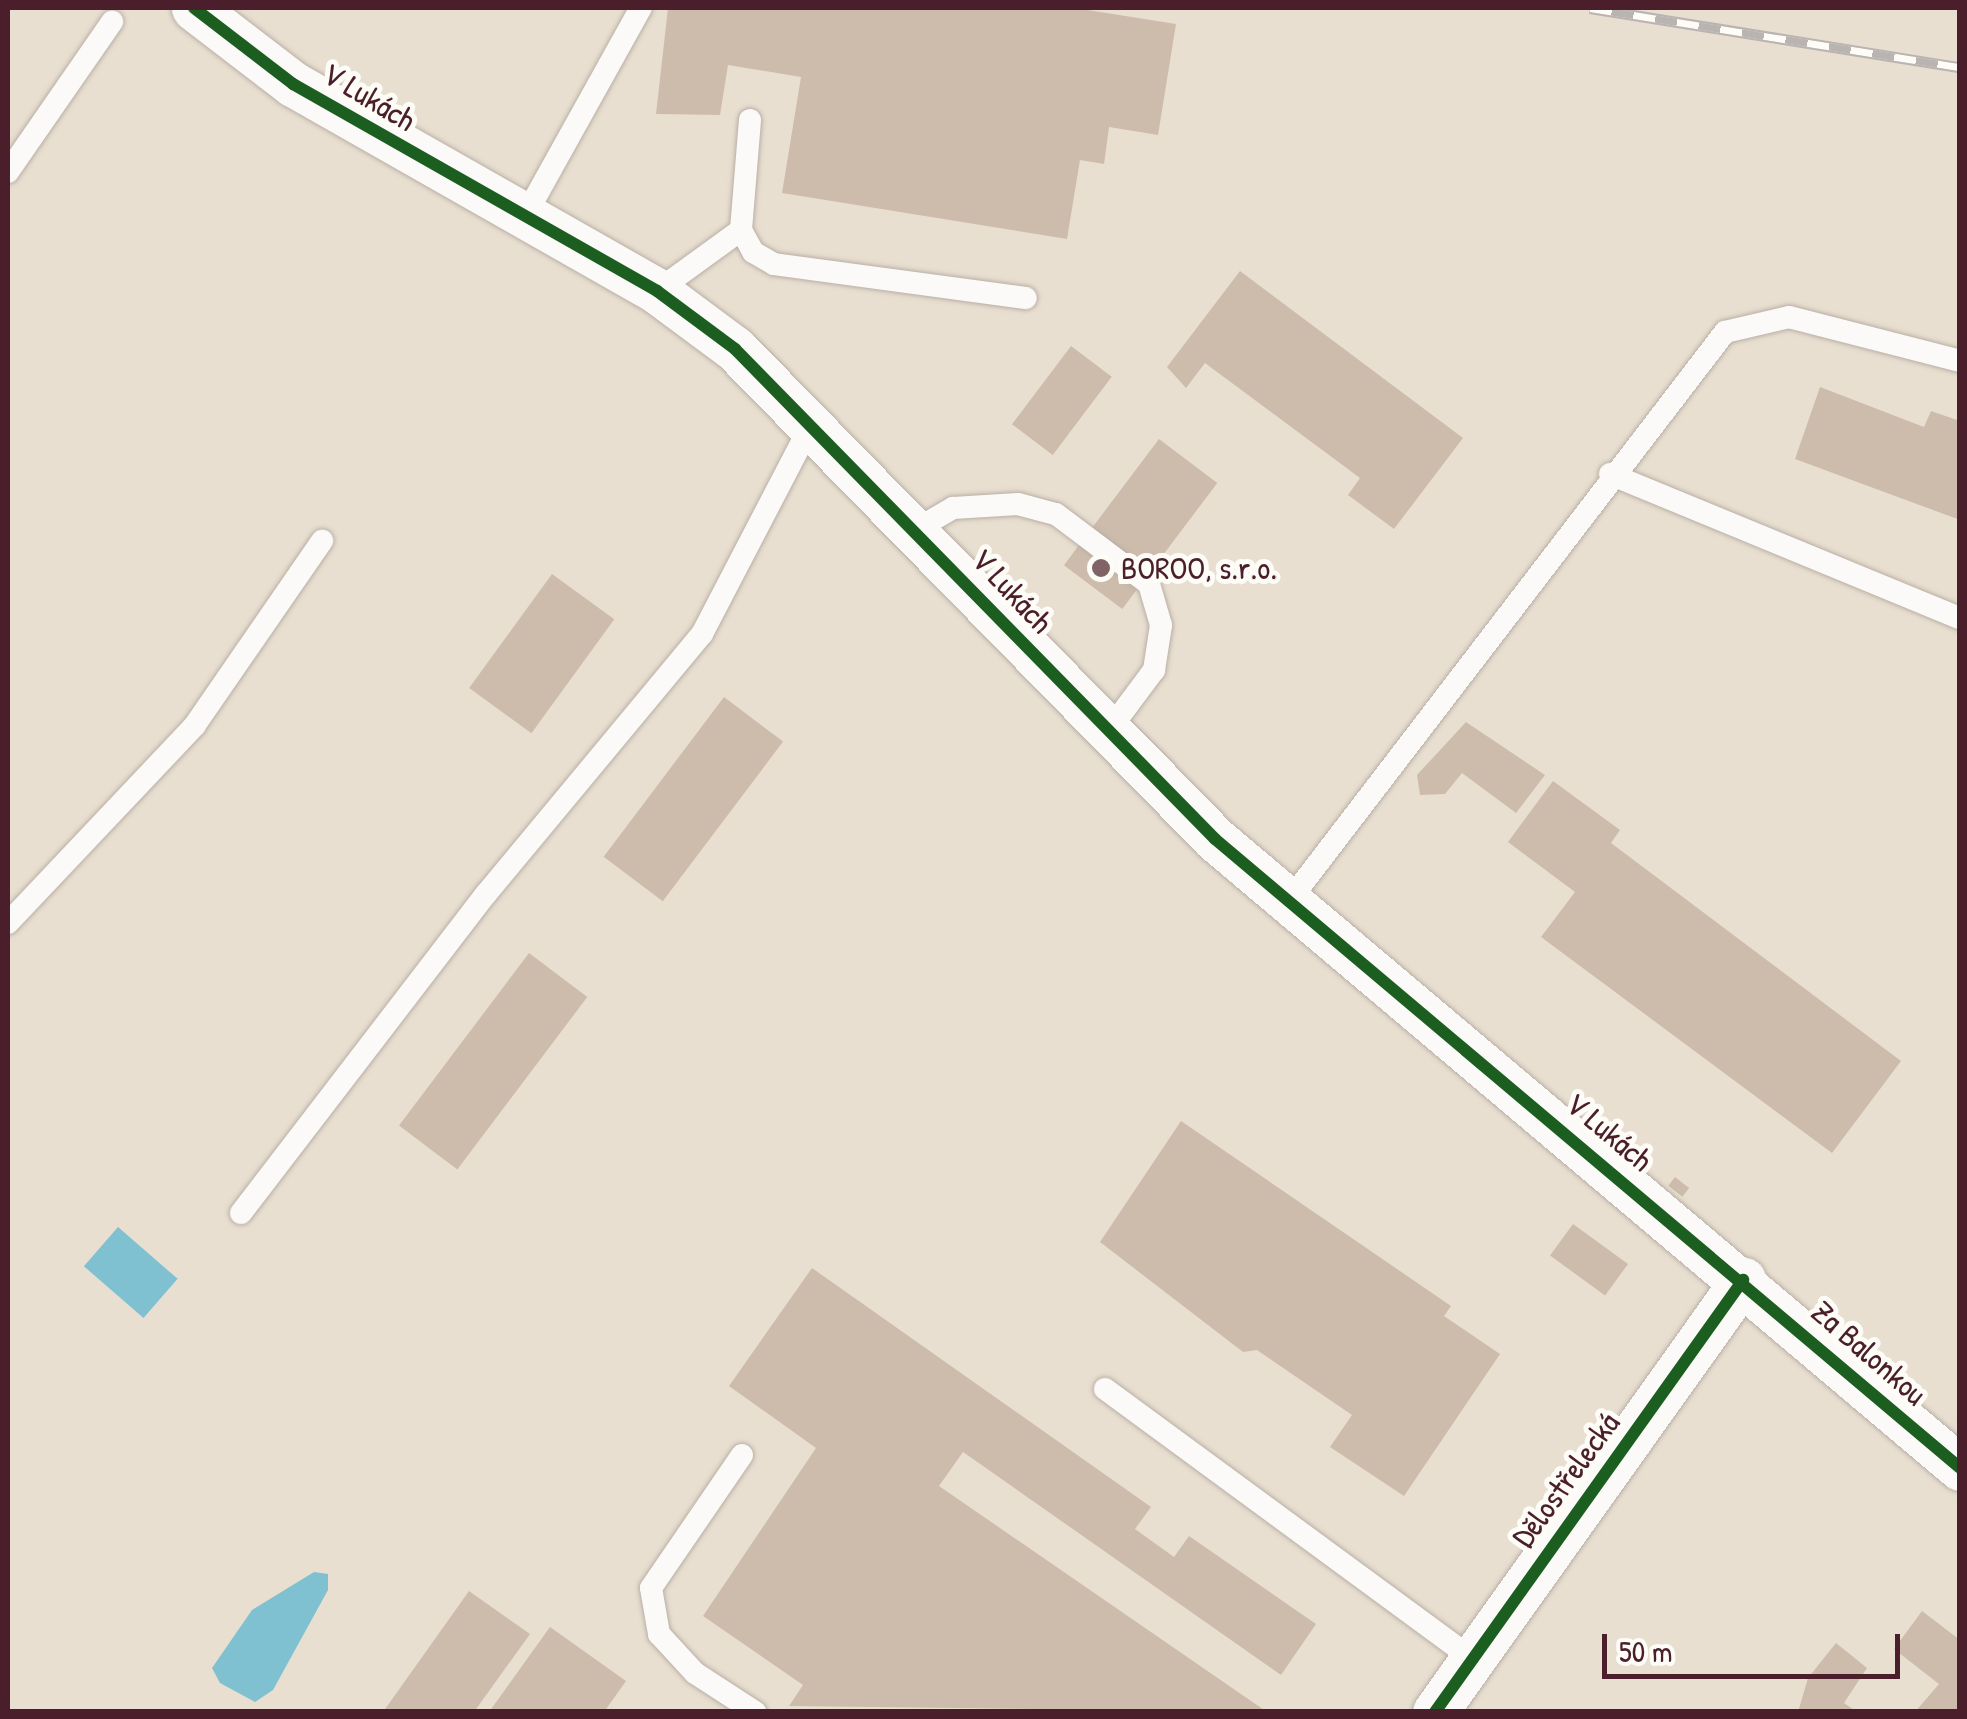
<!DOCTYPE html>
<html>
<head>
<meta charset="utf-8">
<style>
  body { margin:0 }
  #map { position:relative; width:1967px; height:1719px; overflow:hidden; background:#e8dfd0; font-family:"Patrick Hand",sans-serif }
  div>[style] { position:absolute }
  .water>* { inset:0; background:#7fc1d0; transform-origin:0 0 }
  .building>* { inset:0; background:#cdbcac; transform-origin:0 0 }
  .roads { filter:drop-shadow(0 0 2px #b9afa6) drop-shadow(0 0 2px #b9afa6) }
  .lane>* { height:22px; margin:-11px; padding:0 11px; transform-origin:11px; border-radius:11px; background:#fcfaf8 }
  .street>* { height:45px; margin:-22.5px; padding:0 22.5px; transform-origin:22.5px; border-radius:22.5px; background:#fcfaf8 }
  .rail>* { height:11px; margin-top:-5.5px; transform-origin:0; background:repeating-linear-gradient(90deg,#fdfcf7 0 22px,#b9b3b2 0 44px); box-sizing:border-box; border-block:2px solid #b9b3b2 }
  .cycleway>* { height:12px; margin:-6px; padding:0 6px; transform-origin:6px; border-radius:6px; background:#1b5e20 }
  .dots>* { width:28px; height:28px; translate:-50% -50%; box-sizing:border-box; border:5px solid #fdfcf7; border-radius:50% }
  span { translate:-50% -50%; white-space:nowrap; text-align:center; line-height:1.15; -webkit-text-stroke:10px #fdfcf7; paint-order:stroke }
  .street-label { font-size:32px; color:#4a1f2b }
  .poi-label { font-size:32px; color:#4a1f2b }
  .left { translate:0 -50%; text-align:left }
  .frame { position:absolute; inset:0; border:10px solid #4a1f2b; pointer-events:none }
  .scale { position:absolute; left:1602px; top:1634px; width:298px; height:45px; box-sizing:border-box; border:5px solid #4a1f2b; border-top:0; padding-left:12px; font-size:30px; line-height:35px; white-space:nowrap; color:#4a1f2b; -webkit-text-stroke:8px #fdfcf7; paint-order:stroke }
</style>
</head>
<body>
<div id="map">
  <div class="water">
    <i style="left:118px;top:1227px;width:79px;height:52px;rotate:41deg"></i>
    <i style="clip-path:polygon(314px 1572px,328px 1574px,328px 1590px,273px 1690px,255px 1702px,220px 1683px,212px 1668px,252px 1610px)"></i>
  </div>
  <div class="building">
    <i style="clip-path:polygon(668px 8px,1075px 8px,1176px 24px,1158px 135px,1109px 127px,1104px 164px,1080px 160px,1067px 239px,782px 193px,801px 77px,728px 65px,720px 115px,656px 114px)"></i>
    <i style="clip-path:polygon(1240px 271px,1463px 438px,1394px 529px,1348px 495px,1360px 478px,1205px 363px,1186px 388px,1167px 367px)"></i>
    <i style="left:1071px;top:346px;width:51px;height:98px;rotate:37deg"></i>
    <i style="clip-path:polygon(1820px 387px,1924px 427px,1931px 411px,1960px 421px,1960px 520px,1795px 459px)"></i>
    <i style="left:1159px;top:439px;width:73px;height:158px;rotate:37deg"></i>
    <i style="left:552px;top:574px;width:77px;height:141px;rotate:36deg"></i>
    <i style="left:724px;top:697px;width:74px;height:200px;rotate:37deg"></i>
    <i style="clip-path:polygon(1466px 722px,1545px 775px,1516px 813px,1462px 773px,1445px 794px,1420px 795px,1417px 775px)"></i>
    <i style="clip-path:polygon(1553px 781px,1620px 830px,1611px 843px,1901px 1061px,1832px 1153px,1541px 937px,1575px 892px,1508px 842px)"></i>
    <i style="left:529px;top:953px;width:73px;height:216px;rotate:37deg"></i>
    <i style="clip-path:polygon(1181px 1121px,1451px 1306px,1444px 1316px,1500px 1354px,1404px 1496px,1330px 1447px,1352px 1415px,1257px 1350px,1243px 1352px,1100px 1242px)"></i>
    <i style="left:1675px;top:1177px;width:18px;height:11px;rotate:38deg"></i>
    <i style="left:1573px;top:1224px;width:68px;height:39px;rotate:36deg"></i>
    <i style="clip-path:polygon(812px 1268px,1151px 1507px,1135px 1529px,1174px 1557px,1189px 1536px,1316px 1624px,1281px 1675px,963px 1452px,939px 1486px,1267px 1712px,789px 1706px,803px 1685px,703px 1616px,816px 1448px,729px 1386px)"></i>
    <i style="clip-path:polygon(469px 1591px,530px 1634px,474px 1712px,383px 1712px)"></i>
    <i style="clip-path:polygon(1922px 1611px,1960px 1640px,1960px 1712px,1915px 1712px,1939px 1684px,1894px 1649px)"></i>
    <i style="clip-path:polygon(550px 1627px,626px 1681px,604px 1712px,489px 1712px)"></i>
    <i style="clip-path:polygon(1836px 1643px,1867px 1668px,1844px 1703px,1857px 1712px,1798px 1712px,1808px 1678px)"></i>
  </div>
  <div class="roads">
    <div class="lane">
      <i style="left:750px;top:120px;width:110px;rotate:94.7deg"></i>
      <i style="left:741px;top:230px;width:25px;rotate:61deg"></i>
      <i style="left:753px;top:252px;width:24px;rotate:30deg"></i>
      <i style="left:774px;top:264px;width:254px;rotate:7.7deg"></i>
      <i style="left:8px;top:172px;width:183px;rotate:-55.3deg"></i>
      <i style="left:525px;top:216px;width:238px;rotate:-60.9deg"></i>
      <i style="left:657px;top:291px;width:104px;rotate:-36deg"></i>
      <i style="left:1610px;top:474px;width:378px;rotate:22.4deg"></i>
      <i style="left:917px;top:529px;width:42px;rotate:-30.3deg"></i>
      <i style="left:953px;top:508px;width:65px;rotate:-3.5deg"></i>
      <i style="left:1018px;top:504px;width:39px;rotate:15deg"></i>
      <i style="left:1056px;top:514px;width:116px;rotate:37deg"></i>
      <i style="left:1149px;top:584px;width:43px;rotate:73.7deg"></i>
      <i style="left:1161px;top:625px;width:46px;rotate:98.8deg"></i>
      <i style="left:1154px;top:670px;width:79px;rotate:126.7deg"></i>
      <i style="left:1289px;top:901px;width:717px;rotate:-52.54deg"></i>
      <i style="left:1725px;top:332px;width:66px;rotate:-13.2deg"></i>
      <i style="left:1789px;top:317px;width:177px;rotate:14.4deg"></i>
      <i style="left:8px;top:923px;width:272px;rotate:-46.6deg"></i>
      <i style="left:195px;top:725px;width:224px;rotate:-55.4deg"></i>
      <i style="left:241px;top:1213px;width:402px;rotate:-52.5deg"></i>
      <i style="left:486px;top:894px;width:338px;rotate:-50.3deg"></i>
      <i style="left:702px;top:634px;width:238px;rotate:-62.5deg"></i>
      <i style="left:1105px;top:1389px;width:456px;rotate:36.3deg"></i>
      <i style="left:742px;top:1455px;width:161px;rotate:124.4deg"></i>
      <i style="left:651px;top:1588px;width:47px;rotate:80.1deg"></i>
      <i style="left:659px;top:1634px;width:53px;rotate:47.3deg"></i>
      <i style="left:695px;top:1673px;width:72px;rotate:33deg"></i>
    </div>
    <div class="street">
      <i style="left:194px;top:8px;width:125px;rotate:37.5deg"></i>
      <i style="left:293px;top:84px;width:419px;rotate:29.6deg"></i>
      <i style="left:657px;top:291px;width:97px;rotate:36.6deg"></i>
      <i style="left:735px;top:349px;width:686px;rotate:45.59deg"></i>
      <i style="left:1215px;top:839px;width:975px;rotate:40.17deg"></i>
      <i style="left:1435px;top:1712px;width:531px;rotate:-54.51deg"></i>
    </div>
  </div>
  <div class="rail">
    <i style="left:1590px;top:8px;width:375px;rotate:9.1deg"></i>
  </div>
  <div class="cycleway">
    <i style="left:194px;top:8px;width:125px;rotate:37.5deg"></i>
    <i style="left:293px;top:84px;width:419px;rotate:29.6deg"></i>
    <i style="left:657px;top:291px;width:97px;rotate:36.6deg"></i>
    <i style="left:735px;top:349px;width:686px;rotate:45.59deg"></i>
    <i style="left:1215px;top:839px;width:975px;rotate:40.17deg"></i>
    <i style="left:1435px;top:1712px;width:531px;rotate:-54.51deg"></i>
  </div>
  <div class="dots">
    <i style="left:1101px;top:568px;background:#816265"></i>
  </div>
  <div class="street-label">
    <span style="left:369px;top:97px;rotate:31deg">V Lukách</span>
    <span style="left:1012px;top:591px;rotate:47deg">V Lukách</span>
    <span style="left:1609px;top:1132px;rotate:40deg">V Lukách</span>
    <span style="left:1869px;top:1353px;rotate:41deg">Za Balonkou</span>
    <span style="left:1566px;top:1480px;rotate:-54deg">Dělostřelecká</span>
  </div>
  <div class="poi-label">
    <span class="left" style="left:1121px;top:568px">BOROO, s.r.o.</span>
  </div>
  <div class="frame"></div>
  <div class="scale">50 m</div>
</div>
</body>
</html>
